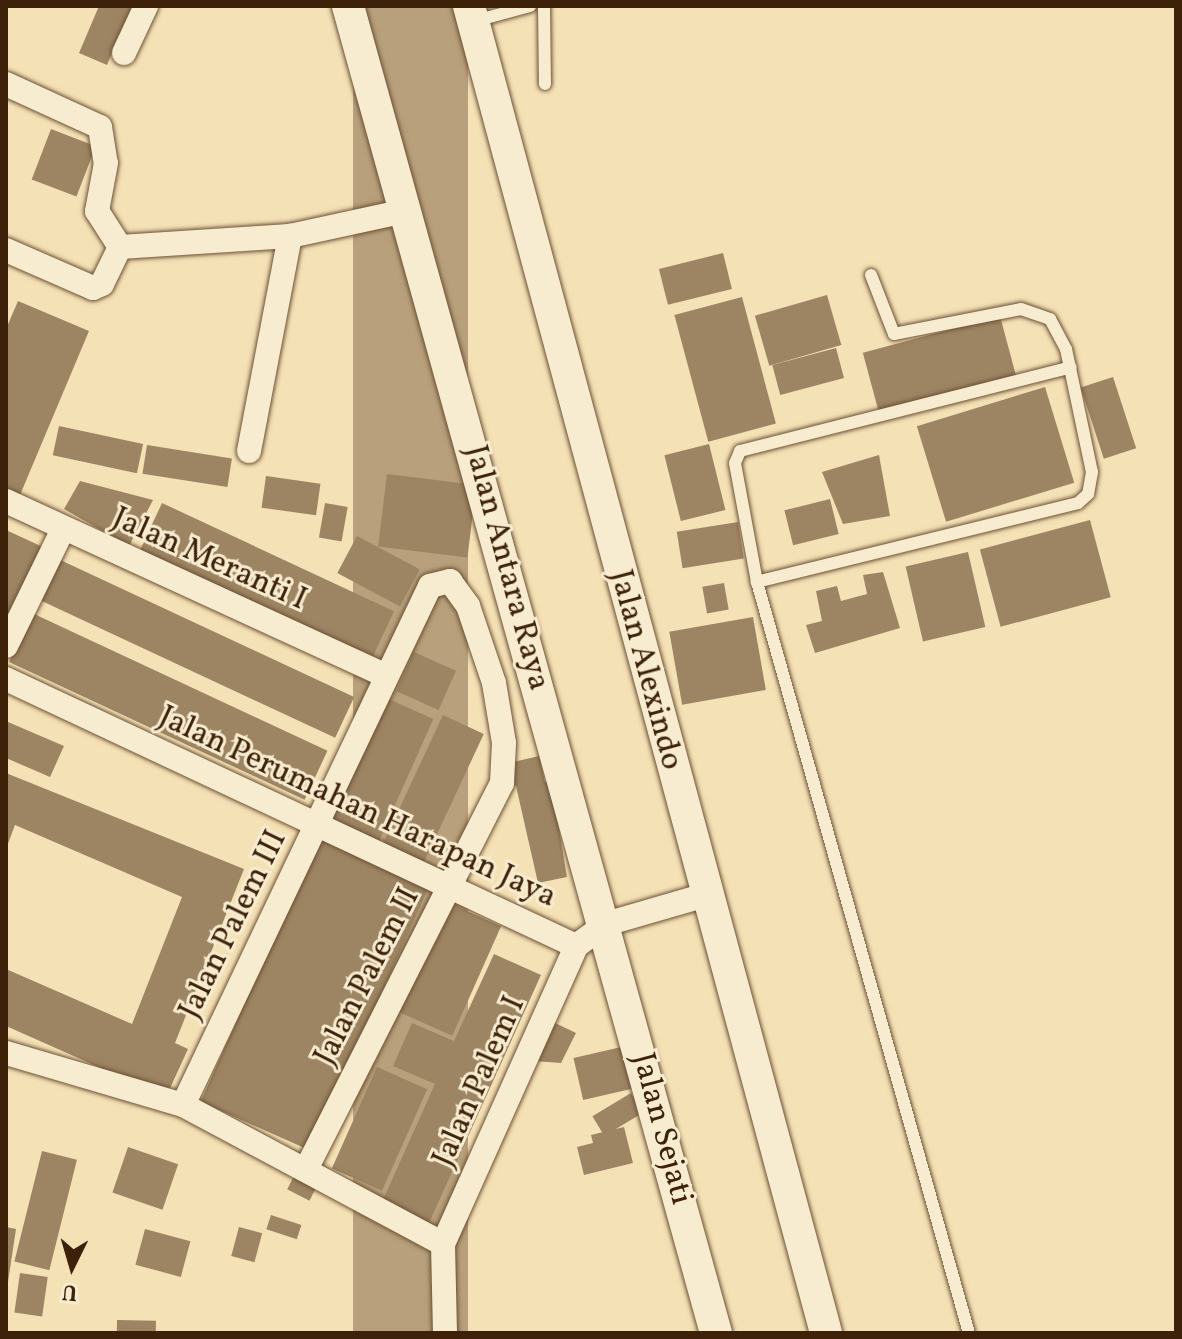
<!DOCTYPE html>
<html>
<head>
<meta charset="utf-8">
<style>
  body { margin:0 }
  #map { position:relative; width:1182px; height:1339px; overflow:hidden; background:#f5e1b6; font-family:Vollkorn,serif }
  div>[style] { position:absolute }
  .water>* { inset:0; background:#b7a07b; transform-origin:0 0 }
  .building>* { inset:0; background:#9d8563; transform-origin:0 0 }
  .roads { filter:drop-shadow(0 0 2px #6c5134) drop-shadow(0 0 2px #6c5134) }
  .service>* { height:12px; margin:-6px; padding:0 6px; transform-origin:6px; border-radius:6px; background:#f8ecd0 }
  .minor>* { height:24px; margin:-12px; padding:0 12px; transform-origin:12px; border-radius:12px; background:#f8ecd0 }
  .tertiary>* { height:32px; margin:-16px; padding:0 16px; transform-origin:16px; border-radius:16px; background:#f8ecd0 }
  span { translate:-50% -50%; white-space:nowrap; text-align:center; line-height:1.15; -webkit-text-stroke:6px #f8ecd0; paint-order:stroke }
  .street-label { font-size:32px; color:#3e2109 }
  .frame { position:absolute; inset:0; border:8px solid #3e2109; pointer-events:none }
  .north { position:absolute; left:32px; top:1227px; width:80px; height:80px; -webkit-text-stroke:6px #f8ecd0; paint-order:stroke; rotate:185deg; font-size:22px; font-weight:700; line-height:32px; text-align:center; color:#3e2109 }
  .north::after { content:''; display:block; margin:auto; width:28px; height:36px; background:#3e2109; clip-path:polygon(50% 0,100% 100%,50% 72%,0 100%) }
</style>
</head>
<body>
<div id="map">
  <div class="water">
    <i style="left:353px;top:6px;width:115px;height:1375px"></i>
  </div>
  <div class="building">
    <i style="clip-path:polygon(99px 6px,132px 6px,107px 65px,79px 53px)"></i>
    <i style="left:51px;top:129px;width:48px;height:54px;rotate:21deg"></i>
    <i style="left:723px;top:253px;width:37px;height:66px;rotate:76deg"></i>
    <i style="left:827px;top:295px;width:52px;height:75px;rotate:74deg"></i>
    <i style="left:742px;top:297px;width:131px;height:70px;rotate:75deg"></i>
    <i style="clip-path:polygon(18px 301px,89px 331px,20px 495px,6px 489px,6px 329px)"></i>
    <i style="left:1000px;top:316px;width:63px;height:142px;rotate:75deg"></i>
    <i style="left:836px;top:348px;width:31px;height:66px;rotate:75deg"></i>
    <i style="left:1113px;top:377px;width:75px;height:34px;rotate:72deg"></i>
    <i style="left:1045px;top:387px;width:100px;height:134px;rotate:73deg"></i>
    <i style="left:59px;top:426px;width:86px;height:30px;rotate:12deg"></i>
    <i style="left:709px;top:444px;width:68px;height:46px;rotate:76deg"></i>
    <i style="left:147px;top:445px;width:86px;height:29px;rotate:9deg"></i>
    <i style="clip-path:polygon(879px 455px,890px 516px,843px 524px,822px 472px)"></i>
    <i style="left:387px;top:474px;width:90px;height:73px;rotate:7deg"></i>
    <i style="left:266px;top:476px;width:55px;height:32px;rotate:8deg"></i>
    <i style="clip-path:polygon(80px 481px,153px 500px,129px 546px,64px 509px)"></i>
    <i style="left:830px;top:499px;width:36px;height:47px;rotate:76deg"></i>
    <i style="left:162px;top:503px;width:256px;height:54px;rotate:25deg"></i>
    <i style="left:325px;top:503px;width:23px;height:35px;rotate:10deg"></i>
    <i style="left:1090px;top:520px;width:80px;height:114px;rotate:75deg"></i>
    <i style="left:738px;top:522px;width:37px;height:62px;rotate:81deg"></i>
    <i style="clip-path:polygon(6px 530px,45px 548px,6px 629px)"></i>
    <i style="left:357px;top:536px;width:71px;height:42px;rotate:28deg"></i>
    <i style="left:968px;top:552px;width:77px;height:64px;rotate:77deg"></i>
    <i style="left:56px;top:558px;width:329px;height:45px;rotate:25deg"></i>
    <i style="clip-path:polygon(883px 572px,900px 628px,815px 653px,806px 625px,822px 621px,816px 591px,837px 586px,841px 601px,867px 594px,863px 575px)"></i>
    <i style="left:724px;top:583px;width:27px;height:22px;rotate:80deg"></i>
    <i style="left:32px;top:613px;width:326px;height:54px;rotate:25deg"></i>
    <i style="left:753px;top:617px;width:74px;height:85px;rotate:80deg"></i>
    <i style="left:414px;top:652px;width:46px;height:43px;rotate:24deg"></i>
    <i style="left:384px;top:697px;width:54px;height:140px;rotate:24deg"></i>
    <i style="left:443px;top:715px;width:45px;height:143px;rotate:25deg"></i>
    <i style="clip-path:polygon(8px 722px,64px 746px,50px 777px,6px 758px)"></i>
    <i style="clip-path:polygon(539px 756px,545px 782px,551px 781px,567px 877px,538px 883px,516px 786px,509px 784px,509px 763px)"></i>
    <i style="clip-path:polygon(6px 773px,244px 869px,175px 1043px,188px 1049px,166px 1097px,6px 1026px,6px 969px,132px 1024px,182px 897px,15px 825px,6px 849px)"></i>
    <i style="left:319px;top:836px;width:121px;height:291px;rotate:24deg"></i>
    <i style="left:449px;top:903px;width:57px;height:120px;rotate:24deg"></i>
    <i style="clip-path:polygon(494px 954px,541px 975px,429px 1223px,382px 1202px,435px 1084px,393px 1066px,412px 1023px,454px 1041px)"></i>
    <i style="clip-path:polygon(553px 1022px,576px 1033px,561px 1063px,534px 1061px)"></i>
    <i style="left:630px;top:1045px;width:43px;height:58px;rotate:77deg"></i>
    <i style="left:377px;top:1067px;width:55px;height:111px;rotate:24deg"></i>
    <i style="left:631px;top:1093px;width:23px;height:45px;rotate:59deg"></i>
    <i style="clip-path:polygon(624px 1127px,633px 1163px,584px 1175px,577px 1147px,593px 1143px,591px 1135px)"></i>
    <i style="left:128px;top:1147px;width:53px;height:48px;rotate:19deg"></i>
    <i style="left:42px;top:1151px;width:36px;height:114px;rotate:14deg"></i>
    <i style="left:294px;top:1176px;width:25px;height:15px;rotate:27deg"></i>
    <i style="left:271px;top:1215px;width:32px;height:15px;rotate:18deg"></i>
    <i style="clip-path:polygon(6px 1227px,16px 1229px,8px 1282px,6px 1282px)"></i>
    <i style="left:239px;top:1227px;width:24px;height:30px;rotate:15deg"></i>
    <i style="left:145px;top:1229px;width:47px;height:37px;rotate:15deg"></i>
    <i style="left:20px;top:1273px;width:28px;height:40px;rotate:8deg"></i>
    <i style="left:117px;top:1320px;width:39px;height:13px;rotate:1deg"></i>
  </div>
  <div class="roads">
    <div class="service">
      <i style="left:544px;top:6px;width:78px;rotate:89.3deg"></i>
      <i style="left:475px;top:21px;width:57px;rotate:-15.3deg"></i>
      <i style="left:871px;top:275px;width:63px;rotate:68.7deg"></i>
      <i style="left:894px;top:334px;width:129px;rotate:-11.1deg"></i>
      <i style="left:1021px;top:309px;width:31px;rotate:19deg"></i>
      <i style="left:1050px;top:319px;width:34px;rotate:62deg"></i>
      <i style="left:1066px;top:349px;width:126px;rotate:78.1deg"></i>
      <i style="left:1092px;top:472px;width:22px;rotate:100deg"></i>
      <i style="left:1088px;top:494px;width:13px;rotate:138deg"></i>
      <i style="left:1078px;top:503px;width:331px;rotate:166.2deg"></i>
      <i style="left:757px;top:582px;width:780px;rotate:74.24deg"></i>
      <i style="left:757px;top:582px;width:121px;rotate:-100.5deg"></i>
      <i style="left:735px;top:463px;width:13px;rotate:-67deg"></i>
      <i style="left:740px;top:451px;width:341px;rotate:-14.2deg"></i>
    </div>
    <div class="minor">
      <i style="left:124px;top:53px;width:52px;rotate:-64.9deg"></i>
      <i style="left:6px;top:84px;width:103px;rotate:24.6deg"></i>
      <i style="left:100px;top:127px;width:36px;rotate:81deg"></i>
      <i style="left:106px;top:163px;width:49px;rotate:100.6deg"></i>
      <i style="left:97px;top:211px;width:43px;rotate:57.4deg"></i>
      <i style="left:6px;top:250px;width:95px;rotate:23.6deg"></i>
      <i style="left:93px;top:288px;width:10px;rotate:-24deg"></i>
      <i style="left:102px;top:284px;width:41px;rotate:-64.1deg"></i>
      <i style="left:120px;top:247px;width:170px;rotate:-3.7deg"></i>
      <i style="left:290px;top:236px;width:119px;rotate:-12.2deg"></i>
      <i style="left:249px;top:451px;width:219px;rotate:-79.2deg"></i>
      <i style="left:6px;top:501px;width:418px;rotate:24.7deg"></i>
      <i style="left:6px;top:646px;width:130px;rotate:-64deg"></i>
      <i style="left:6px;top:679px;width:629px;rotate:25.1deg"></i>
      <i style="left:576px;top:946px;width:37px;rotate:-36deg"></i>
      <i style="left:606px;top:924px;width:104px;rotate:-16.2deg"></i>
      <i style="left:6px;top:1053px;width:184px;rotate:16.4deg"></i>
      <i style="left:183px;top:1105px;width:295px;rotate:28.1deg"></i>
      <i style="left:183px;top:1105px;width:575px;rotate:-64.55deg"></i>
      <i style="left:430px;top:586px;width:21px;rotate:-14deg"></i>
      <i style="left:450px;top:581px;width:31px;rotate:54deg"></i>
      <i style="left:468px;top:606px;width:81px;rotate:71.3deg"></i>
      <i style="left:494px;top:683px;width:61px;rotate:80.5deg"></i>
      <i style="left:504px;top:743px;width:40px;rotate:92.9deg"></i>
      <i style="left:502px;top:783px;width:431px;rotate:116.9deg"></i>
      <i style="left:445px;top:1333px;width:89px;rotate:-91.3deg"></i>
      <i style="left:443px;top:1244px;width:326px;rotate:-65.9deg"></i>
    </div>
    <div class="tertiary">
      <i style="left:348px;top:6px;width:1377px;rotate:74.5deg"></i>
      <i style="left:469px;top:6px;width:1374px;rotate:74.94deg"></i>
    </div>
  </div>
  <div class="street-label">
    <span style="left:209px;top:560px;rotate:24deg">Jalan Meranti I</span>
    <span style="left:506px;top:568px;rotate:75deg">Jalan Antara Raya</span>
    <span style="left:645px;top:670px;rotate:75deg">Jalan Alexindo</span>
    <span style="left:357px;top:808px;rotate:25deg">Jalan Perumahan Harapan Jaya</span>
    <span style="left:234px;top:925px;rotate:-64deg">Jalan Palem III</span>
    <span style="left:368px;top:977px;rotate:-63deg">Jalan Palem II</span>
    <span style="left:480px;top:1082px;rotate:-66deg">Jalan Palem I</span>
    <span style="left:661px;top:1129px;rotate:75deg">Jalan Sejati</span>
  </div>
  <div class="frame"></div>
  <div class="north">U</div>
</div>
</body>
</html>
